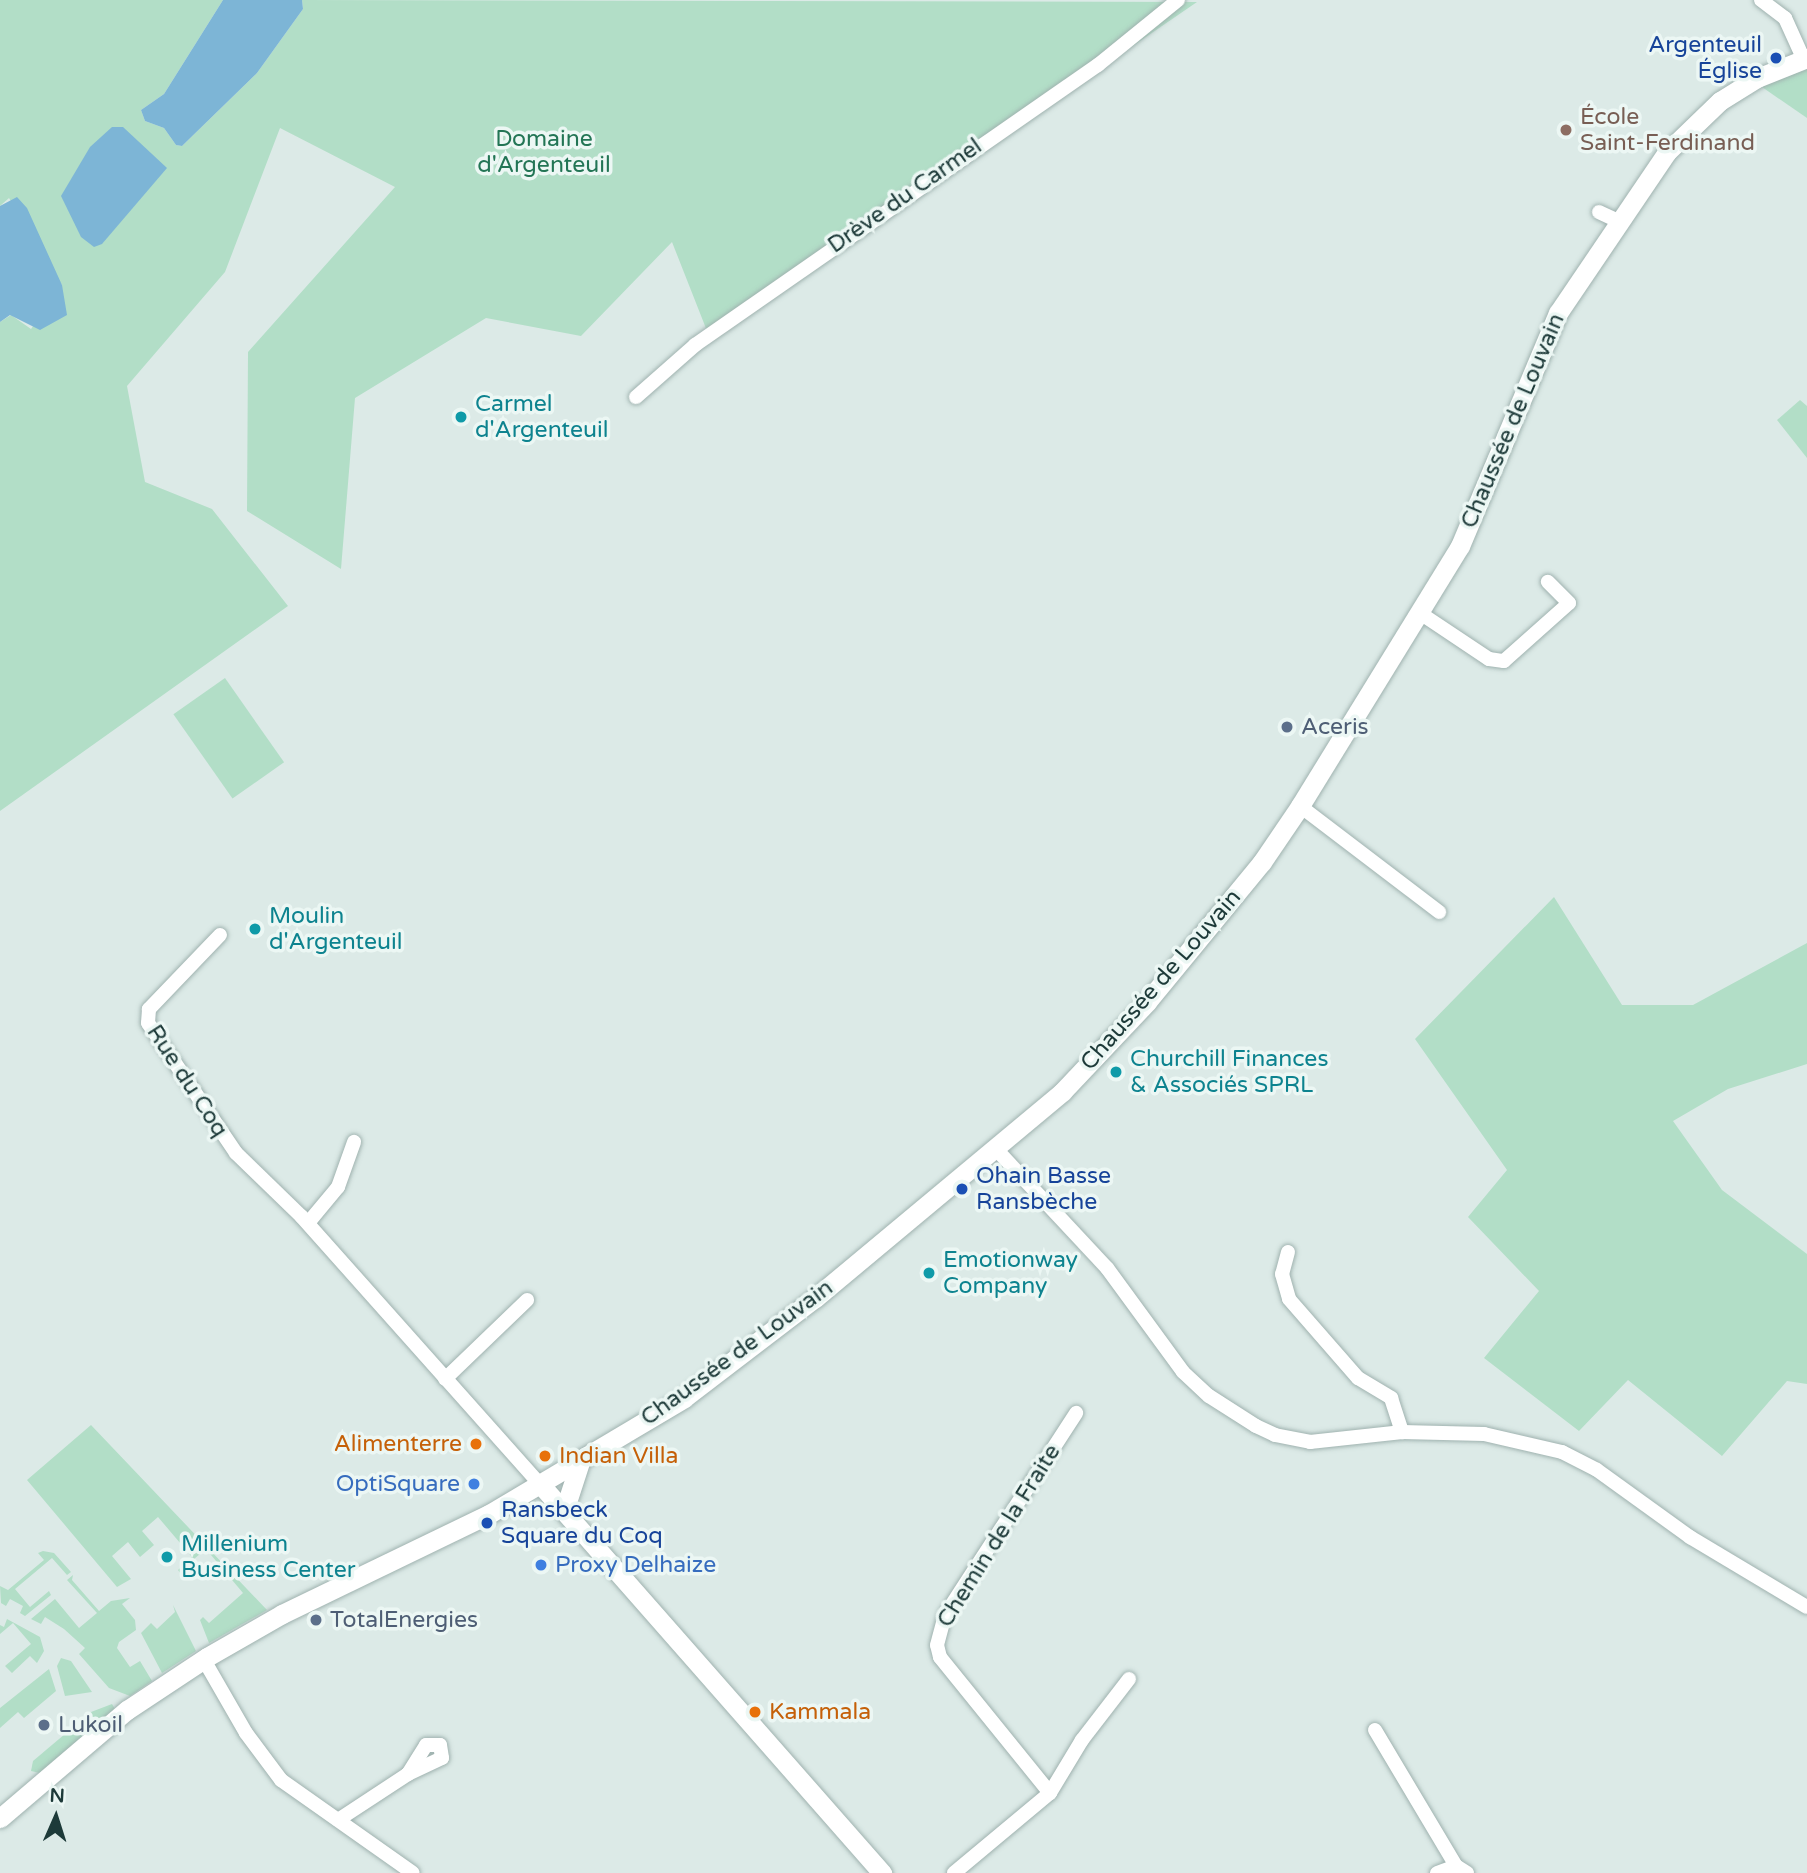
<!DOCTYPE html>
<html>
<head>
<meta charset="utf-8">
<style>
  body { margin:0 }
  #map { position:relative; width:1807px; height:1873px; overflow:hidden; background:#dceae7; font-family:"Varela Round",sans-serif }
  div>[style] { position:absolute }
  .green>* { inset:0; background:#b2dec7; transform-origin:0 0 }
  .water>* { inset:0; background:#7db5d6 }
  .roads { filter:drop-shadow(0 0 2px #9fb2af) drop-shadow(0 0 2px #9fb2af) }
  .street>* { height:14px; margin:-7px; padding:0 7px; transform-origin:7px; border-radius:7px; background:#fff }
  .secondary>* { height:19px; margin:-9.5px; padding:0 9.5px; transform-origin:9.5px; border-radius:9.5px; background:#fff }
  .dots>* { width:19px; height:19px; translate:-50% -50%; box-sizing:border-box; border:4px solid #ecf7f4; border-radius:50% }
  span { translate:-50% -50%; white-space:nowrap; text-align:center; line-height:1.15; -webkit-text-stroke:7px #ecf7f4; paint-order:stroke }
  .transit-label { font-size:23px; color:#164399 }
  .right { translate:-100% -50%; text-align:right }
  .left { translate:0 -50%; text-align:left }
  .education-label { font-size:23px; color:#785e54 }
  .park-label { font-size:23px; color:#237555 }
  .street-label { font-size:23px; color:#1d3a39 }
  .culture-label { font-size:23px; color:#0d838f }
  .service-label { font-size:23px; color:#4e5e75 }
  .food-label { font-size:23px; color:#c56008 }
  .shop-label { font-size:23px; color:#366cbe }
  .north { position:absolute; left:21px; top:1782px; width:70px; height:70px; -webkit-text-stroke:5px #ecf7f4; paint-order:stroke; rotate:3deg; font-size:19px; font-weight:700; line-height:28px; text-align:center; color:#1d3a39 }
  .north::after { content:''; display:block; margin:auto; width:24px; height:32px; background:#1d3a39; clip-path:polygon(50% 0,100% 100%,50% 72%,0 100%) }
</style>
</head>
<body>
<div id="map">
  <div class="green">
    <i style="clip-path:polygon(0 0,223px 0,164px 94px,141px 110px,145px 121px,164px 128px,176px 145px,182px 146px,257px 73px,303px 9px,302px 0,1197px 2px,709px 336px,672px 242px,581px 336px,486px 318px,355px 398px,341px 569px,247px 511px,248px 352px,395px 187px,280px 128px,225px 272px,127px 386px,145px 482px,212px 509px,288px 606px,0 811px,0 322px,11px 315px,31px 329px,62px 285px,9px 198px,0 206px)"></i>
    <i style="clip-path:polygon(1807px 68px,1807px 118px,1762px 87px)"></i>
    <i style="clip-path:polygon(1800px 400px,1807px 406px,1807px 458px,1777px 420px)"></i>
    <i style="left:225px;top:678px;width:103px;height:63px;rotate:55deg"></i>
    <i style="clip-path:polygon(1554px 897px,1622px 1005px,1693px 1005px,1807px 943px,1807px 1064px,1728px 1089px,1673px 1121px,1722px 1190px,1807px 1254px,1807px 1384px,1787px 1381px,1722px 1456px,1628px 1380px,1579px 1431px,1484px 1358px,1539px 1291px,1468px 1217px,1507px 1170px,1415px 1039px)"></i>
    <i style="clip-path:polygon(91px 1425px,267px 1610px,209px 1643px,200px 1620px,203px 1617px,209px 1623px,243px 1593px,206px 1549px,182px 1569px,187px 1575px,184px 1578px,178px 1570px,192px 1557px,158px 1517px,142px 1531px,154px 1545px,140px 1557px,128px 1542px,112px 1556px,131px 1579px,117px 1587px,27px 1480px)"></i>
    <i style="clip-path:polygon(43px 1551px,54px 1553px,71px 1572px,67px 1575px,52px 1558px,15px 1589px,30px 1607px,49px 1591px,51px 1595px,25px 1616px,20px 1613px,23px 1606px,10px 1599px,6px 1606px,1px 1603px,0 1586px,8px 1590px,44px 1560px,38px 1553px)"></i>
    <i style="clip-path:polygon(73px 1575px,72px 1580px,99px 1611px,111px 1601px,130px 1598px,122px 1604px,135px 1620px,136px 1630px,119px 1642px,117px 1648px,130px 1667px,140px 1661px,152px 1681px,130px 1696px,109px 1688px,79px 1654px,85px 1648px,64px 1629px,45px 1617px,41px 1624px,31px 1619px,55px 1599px,79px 1628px,97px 1613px,67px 1580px)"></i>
    <i style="clip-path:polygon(173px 1605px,196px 1651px,162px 1673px,141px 1633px,151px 1623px,157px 1629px,175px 1612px)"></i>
    <i style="clip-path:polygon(7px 1619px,40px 1637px,44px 1651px,37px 1663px,30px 1656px,12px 1673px,5px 1666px,31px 1644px,13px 1623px,0 1634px,0 1625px,4px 1627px)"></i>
    <i style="clip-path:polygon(61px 1658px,71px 1661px,92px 1692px,65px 1696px,57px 1666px)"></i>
    <i style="clip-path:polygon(49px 1669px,56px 1691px,24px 1718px,18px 1712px,0 1728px,0 1708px)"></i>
    <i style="clip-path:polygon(112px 1704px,115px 1709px,40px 1773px,31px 1771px,33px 1761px,91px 1712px)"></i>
  </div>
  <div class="water">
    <i style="clip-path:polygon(223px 0,302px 0,303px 9px,257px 73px,182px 146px,176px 145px,164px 128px,145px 121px,141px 110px,164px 94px)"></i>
    <i style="clip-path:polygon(112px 127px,123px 127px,167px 168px,102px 244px,94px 247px,81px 237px,61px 196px,90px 147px)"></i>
    <i style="clip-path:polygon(17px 197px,27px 208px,62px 285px,67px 315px,40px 330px,10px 315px,0 322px,0 206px)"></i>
  </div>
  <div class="roads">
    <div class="street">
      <i style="left:1761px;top:0;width:30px;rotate:37deg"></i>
      <i style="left:1785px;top:18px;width:46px;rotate:65.7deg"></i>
      <i style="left:1599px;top:212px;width:21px;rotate:25deg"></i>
      <i style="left:636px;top:397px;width:79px;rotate:-41.4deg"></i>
      <i style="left:695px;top:345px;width:491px;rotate:-34.8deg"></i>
      <i style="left:1098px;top:65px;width:103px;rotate:-39.1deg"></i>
      <i style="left:1420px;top:613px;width:83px;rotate:33.7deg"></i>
      <i style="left:1489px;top:659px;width:15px;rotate:8deg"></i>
      <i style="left:1504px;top:661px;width:87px;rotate:-41.7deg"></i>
      <i style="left:1569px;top:603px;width:30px;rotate:-135deg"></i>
      <i style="left:1300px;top:806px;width:175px;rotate:37.3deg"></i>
      <i style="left:220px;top:935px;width:103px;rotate:133.8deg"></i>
      <i style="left:149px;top:1009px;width:14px;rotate:94deg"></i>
      <i style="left:148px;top:1023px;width:157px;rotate:55.9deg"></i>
      <i style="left:236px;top:1153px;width:91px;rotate:44.1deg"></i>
      <i style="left:301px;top:1216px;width:361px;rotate:48.3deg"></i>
      <i style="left:995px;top:1148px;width:164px;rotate:47deg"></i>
      <i style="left:1107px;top:1268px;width:129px;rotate:53.8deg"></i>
      <i style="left:1183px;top:1372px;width:35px;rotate:43deg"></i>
      <i style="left:1209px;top:1396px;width:56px;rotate:32.6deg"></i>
      <i style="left:1256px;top:1426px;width:21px;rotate:25deg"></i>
      <i style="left:1275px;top:1435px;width:36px;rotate:11deg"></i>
      <i style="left:1310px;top:1442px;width:93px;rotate:-6.2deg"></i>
      <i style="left:1402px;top:1432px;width:82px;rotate:1.4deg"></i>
      <i style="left:1484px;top:1434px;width:80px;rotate:13deg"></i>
      <i style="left:1562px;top:1452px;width:39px;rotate:27deg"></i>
      <i style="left:1597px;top:1470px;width:115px;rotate:35.8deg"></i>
      <i style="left:1690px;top:1537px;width:136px;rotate:30.9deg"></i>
      <i style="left:308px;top:1223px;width:47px;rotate:-50.2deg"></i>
      <i style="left:338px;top:1187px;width:48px;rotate:-70.4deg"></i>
      <i style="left:1288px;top:1252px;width:23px;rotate:105deg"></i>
      <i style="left:1282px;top:1274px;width:26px;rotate:74deg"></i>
      <i style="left:1289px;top:1299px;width:105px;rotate:48.9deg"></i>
      <i style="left:1358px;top:1378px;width:39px;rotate:31deg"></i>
      <i style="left:1391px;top:1398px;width:36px;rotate:72deg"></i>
      <i style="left:445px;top:1379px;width:114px;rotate:-43.9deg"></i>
      <i style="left:204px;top:1660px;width:84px;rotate:60.1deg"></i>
      <i style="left:246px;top:1733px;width:59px;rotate:53.3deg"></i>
      <i style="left:281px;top:1780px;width:161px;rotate:35.2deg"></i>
      <i style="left:1375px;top:1730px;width:158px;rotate:59.2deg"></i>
      <i style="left:1456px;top:1866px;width:13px;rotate:32deg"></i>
      <i style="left:1050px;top:1793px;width:175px;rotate:-129deg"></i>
      <i style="left:940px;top:1657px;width:12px;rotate:-104deg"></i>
      <i style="left:937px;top:1645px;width:31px;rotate:-75deg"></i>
      <i style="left:945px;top:1615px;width:241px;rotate:-57deg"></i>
      <i style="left:338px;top:1820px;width:84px;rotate:-33.3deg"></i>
      <i style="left:408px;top:1774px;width:34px;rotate:-58deg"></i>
      <i style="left:426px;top:1745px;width:14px"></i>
      <i style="left:440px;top:1745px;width:13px;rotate:81deg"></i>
      <i style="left:442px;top:1758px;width:38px;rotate:155deg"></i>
      <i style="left:954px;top:1873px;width:125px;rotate:-39.8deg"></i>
      <i style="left:1050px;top:1793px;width:62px;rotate:-58.9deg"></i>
      <i style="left:1082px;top:1740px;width:77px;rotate:-52.4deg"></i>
      <i style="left:1437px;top:1873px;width:20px;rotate:-20deg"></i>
    </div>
    <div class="secondary">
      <i style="left:541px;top:1485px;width:517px;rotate:48.69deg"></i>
      <i style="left:568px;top:1499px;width:39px;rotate:-72deg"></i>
      <i style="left:0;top:1818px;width:167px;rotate:-40.4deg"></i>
      <i style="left:127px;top:1710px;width:96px;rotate:-33.5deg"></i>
      <i style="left:207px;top:1657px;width:86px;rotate:-29.8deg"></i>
      <i style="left:282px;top:1614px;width:230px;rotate:-25.8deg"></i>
      <i style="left:489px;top:1514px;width:227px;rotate:-30.7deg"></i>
      <i style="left:684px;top:1398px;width:165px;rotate:-37.4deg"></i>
      <i style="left:815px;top:1298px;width:322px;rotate:-39.8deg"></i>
      <i style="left:1062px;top:1092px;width:124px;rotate:-46.6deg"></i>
      <i style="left:1147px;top:1002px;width:181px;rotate:-50.6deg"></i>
      <i style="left:1262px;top:862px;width:68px;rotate:-55.8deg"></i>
      <i style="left:1300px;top:806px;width:305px;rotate:-58.4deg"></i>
      <i style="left:1460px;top:546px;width:253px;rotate:-67.2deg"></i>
      <i style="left:1558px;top:313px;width:194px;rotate:-55.9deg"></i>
      <i style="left:1667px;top:152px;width:74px;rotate:-43.9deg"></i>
      <i style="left:1720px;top:101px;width:44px;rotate:-31.9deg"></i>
      <i style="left:1757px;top:78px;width:54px;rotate:-21.8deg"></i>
    </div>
  </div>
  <div class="dots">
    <i style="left:1776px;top:58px;background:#1a4fb4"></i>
    <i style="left:1566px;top:130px;background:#8d6e63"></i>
    <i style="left:461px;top:417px;background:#0f9aa8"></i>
    <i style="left:1287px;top:727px;background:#5c6f8a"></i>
    <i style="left:255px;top:929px;background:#0f9aa8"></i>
    <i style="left:1116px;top:1072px;background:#0f9aa8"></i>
    <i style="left:962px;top:1189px;background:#1a4fb4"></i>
    <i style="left:929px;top:1273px;background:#0f9aa8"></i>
    <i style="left:476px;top:1444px;background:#e8710a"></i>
    <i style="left:545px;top:1456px;background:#e8710a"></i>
    <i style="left:474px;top:1484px;background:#3f7fe0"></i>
    <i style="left:487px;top:1523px;background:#1a4fb4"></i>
    <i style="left:167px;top:1557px;background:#0f9aa8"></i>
    <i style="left:541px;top:1565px;background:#3f7fe0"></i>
    <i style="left:316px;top:1620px;background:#5c6f8a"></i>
    <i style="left:755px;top:1712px;background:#e8710a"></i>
    <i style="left:44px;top:1725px;background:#5c6f8a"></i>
  </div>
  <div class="transit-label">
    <span class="right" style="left:1762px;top:58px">Argenteuil<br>Église</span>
    <span class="left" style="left:976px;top:1189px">Ohain Basse<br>Ransbèche</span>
    <span class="left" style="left:501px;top:1523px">Ransbeck<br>Square du Coq</span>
  </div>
  <div class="education-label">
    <span class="left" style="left:1580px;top:130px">École<br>Saint-Ferdinand</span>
  </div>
  <div class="park-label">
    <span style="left:544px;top:152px">Domaine<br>d'Argenteuil</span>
  </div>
  <div class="street-label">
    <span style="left:905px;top:196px;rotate:-35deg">Drève du Carmel</span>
    <span style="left:1513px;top:421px;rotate:-67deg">Chaussée de Louvain</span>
    <span style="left:1161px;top:980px;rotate:-49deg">Chaussée de Louvain</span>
    <span style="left:187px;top:1081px;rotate:57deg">Rue du Coq</span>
    <span style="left:737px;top:1353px;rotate:-36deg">Chaussée de Louvain</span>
    <span style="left:999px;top:1536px;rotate:-58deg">Chemin de la Fraite</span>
  </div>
  <div class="culture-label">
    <span class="left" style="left:475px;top:417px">Carmel<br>d'Argenteuil</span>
    <span class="left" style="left:269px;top:929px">Moulin<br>d'Argenteuil</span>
    <span class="left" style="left:1130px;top:1072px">Churchill Finances<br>&amp; Associés SPRL</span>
    <span class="left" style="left:943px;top:1273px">Emotionway<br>Company</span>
    <span class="left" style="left:181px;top:1557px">Millenium<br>Business Center</span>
  </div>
  <div class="service-label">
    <span class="left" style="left:1301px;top:727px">Aceris</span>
    <span class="left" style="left:330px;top:1620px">TotalEnergies</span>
    <span class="left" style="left:58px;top:1725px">Lukoil</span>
  </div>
  <div class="food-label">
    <span class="right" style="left:462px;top:1444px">Alimenterre</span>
    <span class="left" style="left:559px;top:1456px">Indian Villa</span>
    <span class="left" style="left:769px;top:1712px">Kammala</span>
  </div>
  <div class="shop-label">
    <span class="right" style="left:460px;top:1484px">OptiSquare</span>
    <span class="left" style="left:555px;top:1565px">Proxy Delhaize</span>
  </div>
  <div class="north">N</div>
</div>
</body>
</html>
